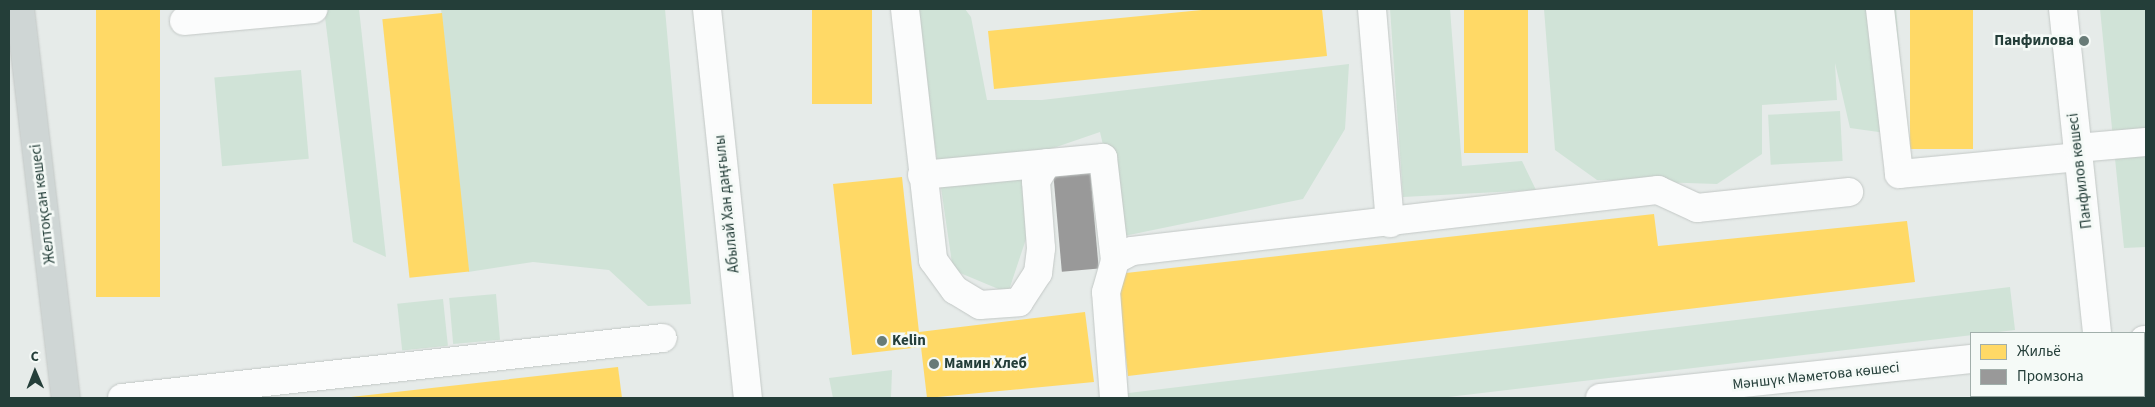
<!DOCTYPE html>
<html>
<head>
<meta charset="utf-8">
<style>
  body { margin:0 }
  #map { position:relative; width:2155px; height:407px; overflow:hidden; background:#e6ebe9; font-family:"Source Sans 3",sans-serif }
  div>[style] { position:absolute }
  .green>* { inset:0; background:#d0e3d7; transform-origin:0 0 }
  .homes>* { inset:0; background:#ffd966; transform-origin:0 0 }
  .industry>* { inset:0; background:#999; transform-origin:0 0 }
  .roads { filter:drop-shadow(0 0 1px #c3c8c6) drop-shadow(0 0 1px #c3c8c6) }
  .minor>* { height:28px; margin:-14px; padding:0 14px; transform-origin:14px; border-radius:14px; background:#fbfcfc }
  .major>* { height:28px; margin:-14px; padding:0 14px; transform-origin:14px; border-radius:14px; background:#cfd6d5 }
  .dots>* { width:14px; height:14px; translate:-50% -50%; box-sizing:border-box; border:2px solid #f5faf7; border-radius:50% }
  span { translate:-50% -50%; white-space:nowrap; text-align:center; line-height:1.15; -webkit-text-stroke:5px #f5faf7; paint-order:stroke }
  .poi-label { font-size:15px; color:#243e39; font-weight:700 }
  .right { translate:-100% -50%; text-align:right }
  .left { translate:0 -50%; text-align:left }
  .street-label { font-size:15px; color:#243e39 }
  .frame { position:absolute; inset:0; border:10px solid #243e39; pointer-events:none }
  .legend { position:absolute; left:1970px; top:332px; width:175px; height:65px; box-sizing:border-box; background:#f5faf7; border:1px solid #a1afab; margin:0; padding:6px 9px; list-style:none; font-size:15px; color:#243e39 }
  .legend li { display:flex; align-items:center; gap:10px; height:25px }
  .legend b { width:25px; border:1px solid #a1afab }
  .north { position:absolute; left:10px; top:347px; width:50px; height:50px; -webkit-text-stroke:4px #f5faf7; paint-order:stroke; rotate:359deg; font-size:14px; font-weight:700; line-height:20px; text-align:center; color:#243e39 }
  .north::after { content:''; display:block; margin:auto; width:18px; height:22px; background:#243e39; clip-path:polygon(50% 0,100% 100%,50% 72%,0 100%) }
</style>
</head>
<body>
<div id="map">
  <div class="green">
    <i style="clip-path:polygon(324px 9px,359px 9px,386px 257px,353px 242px)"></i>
    <i style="clip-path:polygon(441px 9px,665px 9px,691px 304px,648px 306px,609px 270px,533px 262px,468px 272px)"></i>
    <i style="clip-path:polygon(915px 9px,965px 9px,971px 17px,987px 100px,1042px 100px,1349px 64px,1345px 129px,1303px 199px,1124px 236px,1100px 132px,1033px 155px,1026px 239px,1008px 293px,953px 270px)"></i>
    <i style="clip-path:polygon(1390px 9px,1450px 9px,1462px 166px,1522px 161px,1536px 190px,1403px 197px)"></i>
    <i style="clip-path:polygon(1544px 9px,1896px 9px,1907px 136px,1850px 128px,1835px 63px,1837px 100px,1762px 105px,1762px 154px,1717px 184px,1597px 180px,1555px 150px)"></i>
    <i style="clip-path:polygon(2100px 9px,2146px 9px,2146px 247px,2124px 248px)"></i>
    <i style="left:301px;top:70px;width:89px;height:87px;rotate:85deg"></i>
    <i style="left:1840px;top:111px;width:50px;height:72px;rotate:87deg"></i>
    <i style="clip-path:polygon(2010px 287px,2015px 330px,1440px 398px,1087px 398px)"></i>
    <i style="left:496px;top:294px;width:46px;height:47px;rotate:85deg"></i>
    <i style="left:443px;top:299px;width:47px;height:46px;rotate:84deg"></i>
    <i style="clip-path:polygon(892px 370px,891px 398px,833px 398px,829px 378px)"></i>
  </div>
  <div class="homes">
    <i style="left:96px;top:9px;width:64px;height:288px"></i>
    <i style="left:812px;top:9px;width:60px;height:95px"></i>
    <i style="clip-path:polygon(1212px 9px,1322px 9px,1327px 56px,994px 89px,988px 31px)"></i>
    <i style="left:1464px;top:9px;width:64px;height:144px"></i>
    <i style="left:1910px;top:9px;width:63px;height:140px"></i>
    <i style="left:442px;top:13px;width:260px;height:60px;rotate:84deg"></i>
    <i style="clip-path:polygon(902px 177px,919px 332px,1085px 312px,1094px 382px,927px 398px,921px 347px,852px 355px,833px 184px)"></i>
    <i style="clip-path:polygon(1654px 214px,1658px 246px,1907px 221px,1915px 282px,1128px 376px,1117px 274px)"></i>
    <i style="clip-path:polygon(618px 367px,622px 398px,351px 398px,351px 397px)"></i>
  </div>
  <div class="industry">
    <i style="left:1090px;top:169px;width:100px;height:37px;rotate:85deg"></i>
  </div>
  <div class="roads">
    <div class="minor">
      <i style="left:707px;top:9px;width:391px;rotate:84deg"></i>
      <i style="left:905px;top:9px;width:253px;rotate:83.6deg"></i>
      <i style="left:933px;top:260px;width:37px;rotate:54deg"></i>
      <i style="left:955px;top:290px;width:29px;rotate:31deg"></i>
      <i style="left:980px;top:305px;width:39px;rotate:-4deg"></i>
      <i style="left:1019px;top:302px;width:35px;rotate:-57deg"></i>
      <i style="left:1038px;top:273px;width:25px;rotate:-83deg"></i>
      <i style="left:1041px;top:248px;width:67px;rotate:-94.3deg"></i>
      <i style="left:1036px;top:181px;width:21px;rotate:-59deg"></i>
      <i style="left:1372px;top:9px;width:215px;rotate:85.2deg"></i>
      <i style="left:1880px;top:9px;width:166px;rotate:83.4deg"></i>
      <i style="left:1899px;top:174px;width:180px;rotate:-5.4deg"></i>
      <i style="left:2063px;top:9px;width:326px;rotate:84deg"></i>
      <i style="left:184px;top:21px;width:130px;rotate:-5.3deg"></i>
      <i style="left:2077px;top:148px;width:69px;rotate:-5deg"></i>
      <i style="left:922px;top:175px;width:182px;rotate:-5.4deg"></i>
      <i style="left:1103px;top:158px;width:103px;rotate:83.3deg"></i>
      <i style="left:2144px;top:340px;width:2px"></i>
      <i style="left:2104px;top:396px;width:2px;rotate:90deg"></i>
      <i style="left:122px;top:398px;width:544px;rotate:-6.33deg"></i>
      <i style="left:1114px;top:398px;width:106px;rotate:-94.3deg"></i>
      <i style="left:1106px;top:292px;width:33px;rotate:-74deg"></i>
      <i style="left:1115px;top:260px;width:19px;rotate:-28deg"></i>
      <i style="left:1132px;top:251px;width:530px;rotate:-6.62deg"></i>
      <i style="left:1658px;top:190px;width:43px;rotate:24.8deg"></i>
      <i style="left:1697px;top:208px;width:153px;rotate:-6deg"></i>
      <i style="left:1600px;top:398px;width:373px;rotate:-6deg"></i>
    </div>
    <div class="major">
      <i style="left:20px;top:9px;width:392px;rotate:83.3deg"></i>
    </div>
  </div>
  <div class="dots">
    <i style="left:2084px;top:41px;background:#687b77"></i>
    <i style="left:882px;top:341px;background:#687b77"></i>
    <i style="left:934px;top:364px;background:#687b77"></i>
  </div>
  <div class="poi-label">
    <span class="right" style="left:2074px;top:41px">Панфилова</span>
    <span class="left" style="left:892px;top:341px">Kelin</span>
    <span class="left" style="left:944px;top:364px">Мамин Хлеб</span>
  </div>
  <div class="street-label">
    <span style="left:2080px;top:171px;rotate:-97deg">Панфилов көшесі</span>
    <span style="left:43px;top:204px;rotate:-97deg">Желтоқсан көшесі</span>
    <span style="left:727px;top:204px;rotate:-96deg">Абылай Хан даңғылы</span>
    <span style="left:1816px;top:376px;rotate:-6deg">Мәншүк Мәметова көшесі</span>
  </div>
  <div class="frame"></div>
  <ul class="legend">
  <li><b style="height:14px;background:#ffd966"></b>Жильё</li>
  <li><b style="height:14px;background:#999"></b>Промзона</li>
  </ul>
  <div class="north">С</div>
</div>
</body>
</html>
